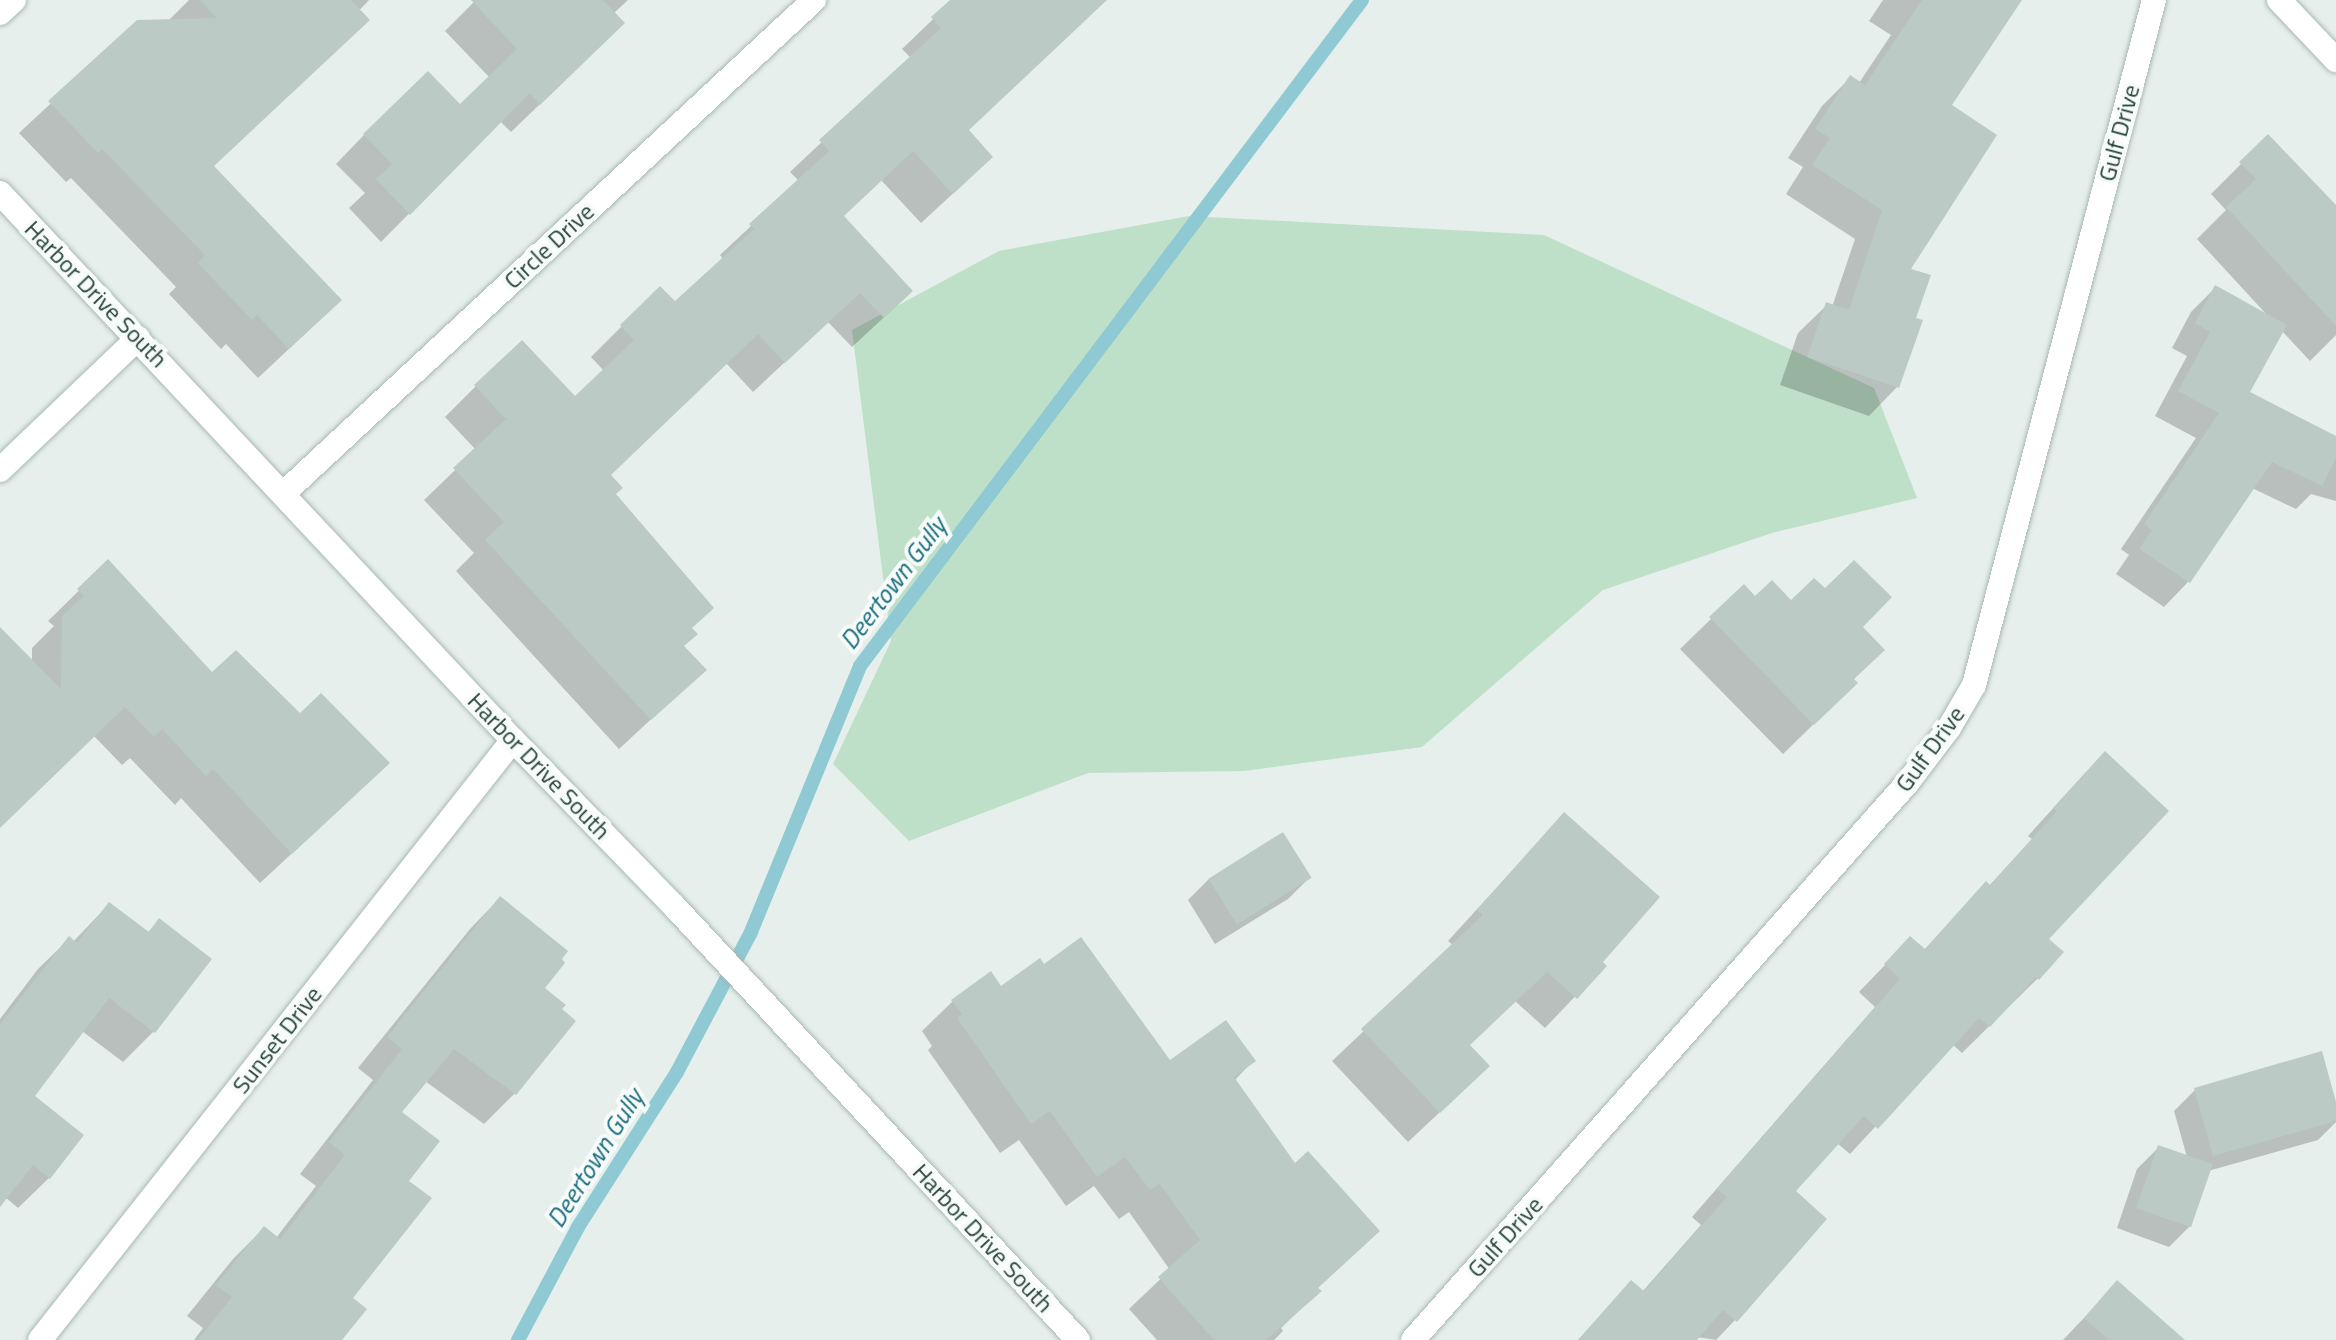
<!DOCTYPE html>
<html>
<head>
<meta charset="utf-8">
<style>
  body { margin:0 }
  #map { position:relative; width:2336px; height:1340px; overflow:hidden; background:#e6efeb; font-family:"Titillium Web",sans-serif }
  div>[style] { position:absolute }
  .green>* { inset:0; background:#bfe0c8 }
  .shadow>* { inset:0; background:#0003 }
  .stream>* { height:14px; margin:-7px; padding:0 7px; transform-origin:7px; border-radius:7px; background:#8ec9d4 }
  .building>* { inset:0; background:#bbcac4; transform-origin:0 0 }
  .roads { filter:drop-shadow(0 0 2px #a8b8b2) drop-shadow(0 0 2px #a8b8b2) }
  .street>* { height:24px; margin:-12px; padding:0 12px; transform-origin:12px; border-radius:12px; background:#fff }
  .secondary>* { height:24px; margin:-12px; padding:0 12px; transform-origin:12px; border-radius:12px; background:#fff }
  span { translate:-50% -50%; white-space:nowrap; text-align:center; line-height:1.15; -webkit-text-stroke:8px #f7fbf9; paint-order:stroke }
  .street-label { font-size:24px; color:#24423a }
  .water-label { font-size:26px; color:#1c6f80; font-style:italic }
</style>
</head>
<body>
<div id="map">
  <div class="green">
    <i style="clip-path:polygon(1189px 216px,1544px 235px,1874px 388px,1917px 498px,1772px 533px,1603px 590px,1422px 747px,1244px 771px,1088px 773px,909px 841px,833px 764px,891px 641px,852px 330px,999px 251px)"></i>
  </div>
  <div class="shadow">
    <i style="clip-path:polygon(189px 0,369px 0,213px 167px,309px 330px,258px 378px,226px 344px,221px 349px,169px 294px,176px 287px,71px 178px,66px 182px,19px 133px,138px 22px,168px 21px)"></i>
    <i style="clip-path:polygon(476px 0,628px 0,613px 14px,594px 52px,511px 132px,500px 121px,381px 242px,349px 208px,365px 193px,336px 164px,364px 135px,460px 107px,490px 78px,445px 31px)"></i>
    <i style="clip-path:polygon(953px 0,1098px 0,967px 131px,960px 187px,921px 223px,881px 180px,842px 217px,911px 291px,880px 321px,852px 347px,828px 322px,753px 392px,726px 363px,609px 476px,614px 494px,690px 629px,682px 646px,704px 670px,619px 749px,456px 571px,474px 553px,424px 500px,476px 450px,445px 417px,476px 386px,575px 399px,604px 371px,591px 357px,660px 288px,675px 304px,724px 260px,720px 255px,799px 181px,790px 172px,911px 58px,902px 49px)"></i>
    <i style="clip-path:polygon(1883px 0,2005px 0,1949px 106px,1908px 270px,1913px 319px,1897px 387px,1869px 416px,1780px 385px,1798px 333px,1827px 305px,1832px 307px,1855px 239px,1786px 194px,1803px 167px,1788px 158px,1822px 106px,1850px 78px,1859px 83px,1891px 35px,1869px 21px)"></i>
    <i style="clip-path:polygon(2268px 137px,2336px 218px,2336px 335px,2310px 361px,2281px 330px,2247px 393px,2336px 438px,2336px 501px,2311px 494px,2296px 509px,2252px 488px,2188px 582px,2164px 607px,2116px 574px,2129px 555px,2121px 549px,2196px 438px,2155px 416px,2187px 356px,2172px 348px,2191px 312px,2215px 288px,2268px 316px,2197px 239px,2226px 210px,2211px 194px)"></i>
    <i style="clip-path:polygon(108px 562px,212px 675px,357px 793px,260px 883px,181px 798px,175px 805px,130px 758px,122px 765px,94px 736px,0 826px,0 630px,32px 663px,32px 648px,54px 626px,48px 621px)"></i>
    <i style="clip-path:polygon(1744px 587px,1755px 599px,1791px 603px,1825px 590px,1860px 626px,1852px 680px,1825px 713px,1783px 754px,1680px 649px)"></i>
    <i style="clip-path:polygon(2078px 781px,2038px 978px,1962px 1053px,1952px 1044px,1850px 1154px,1837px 1143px,1793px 1192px,1735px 1320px,1716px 1340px,1697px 1337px,1694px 1340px,1578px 1340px,1632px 1283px,1642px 1292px,1701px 1225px,1692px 1217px,1875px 1007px,1859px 992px,1911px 938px,1924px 950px,1986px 884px,1989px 886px,2032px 839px,2028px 836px)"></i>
    <i style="clip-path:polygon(1564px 814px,1600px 962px,1604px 966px,1545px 1028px,1515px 1001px,1468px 1046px,1457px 1096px,1408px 1142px,1332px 1061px,1454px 946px,1448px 941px)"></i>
    <i style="clip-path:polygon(1309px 878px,1288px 899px,1215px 944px,1188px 900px,1209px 879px)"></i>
    <i style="clip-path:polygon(500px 898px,542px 988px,515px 1093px,484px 1124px,425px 1081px,400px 1112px,407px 1181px,350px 1298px,339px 1340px,194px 1340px,203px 1328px,187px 1316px,233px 1259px,264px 1228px,276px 1238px,316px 1186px,300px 1174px,373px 1080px,358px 1068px,470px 929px)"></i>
    <i style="clip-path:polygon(109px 904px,147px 933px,159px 921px,209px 960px,153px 1032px,123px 1062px,82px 1031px,32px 1097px,49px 1178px,18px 1208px,5px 1197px,0 1204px,0 1019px,38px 969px,69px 939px,73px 942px)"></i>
    <i style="clip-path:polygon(1001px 989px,1169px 1063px,1253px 1061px,1234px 1081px,1319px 1291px,1281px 1328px,1283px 1331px,1274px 1340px,1157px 1340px,1129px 1309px,1170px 1270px,1129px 1212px,1119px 1219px,1094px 1186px,1066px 1206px,1019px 1140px,1000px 1153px,928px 1050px,932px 1046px,922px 1031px,953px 1001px)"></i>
    <i style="clip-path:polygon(2195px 1090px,2336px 1110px,2336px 1122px,2318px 1140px,2208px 1171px,2190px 1226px,2169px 1247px,2117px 1228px,2137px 1169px,2158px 1148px,2187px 1157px,2174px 1111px)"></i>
    <i style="clip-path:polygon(2117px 1283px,2181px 1340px,2063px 1340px)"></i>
  </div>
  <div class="stream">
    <i style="left:518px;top:1340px;width:128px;rotate:-62deg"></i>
    <i style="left:578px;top:1227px;width:184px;rotate:-57.4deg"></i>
    <i style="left:677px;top:1072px;width:158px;rotate:-62.1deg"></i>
    <i style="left:751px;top:932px;width:287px;rotate:-67.7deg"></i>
    <i style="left:860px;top:666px;width:834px;rotate:-52.99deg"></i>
  </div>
  <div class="building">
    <i style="clip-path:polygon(200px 0,351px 0,370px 20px,214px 166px,342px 300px,289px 349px,257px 315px,252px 320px,198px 263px,205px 255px,102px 149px,98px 153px,48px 101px,137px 20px,217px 18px)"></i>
    <i style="clip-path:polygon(471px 0,603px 0,625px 23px,540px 105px,530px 93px,410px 215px,376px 179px,392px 164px,363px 134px,428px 71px,460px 104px,517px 49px)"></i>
    <i style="clip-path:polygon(950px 0,1107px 0,969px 130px,993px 157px,953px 194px,913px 151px,844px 216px,913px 291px,884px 318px,860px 293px,785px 363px,758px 334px,611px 475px,623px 488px,616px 494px,714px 608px,692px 628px,698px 634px,684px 646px,707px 670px,651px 720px,485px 540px,504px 522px,453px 468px,506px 419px,474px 385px,522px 340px,575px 396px,634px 340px,620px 325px,660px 286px,675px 301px,754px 229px,749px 224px,829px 151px,819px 140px,941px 28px,931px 17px)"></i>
    <i style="clip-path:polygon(1922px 0,2022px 0,1952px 105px,1997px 135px,1911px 269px,1931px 275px,1916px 318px,1923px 320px,1899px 388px,1807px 357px,1826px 302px,1849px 310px,1882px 210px,1812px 165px,1830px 138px,1815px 129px,1850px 75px,1865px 85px)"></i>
    <i style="clip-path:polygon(2268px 134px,2336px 205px,2336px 326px,2226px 207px,2256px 179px,2239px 162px)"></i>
    <i style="clip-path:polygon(2215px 285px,2287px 325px,2250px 392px,2336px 436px,2336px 459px,2322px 486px,2272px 462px,2190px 583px,2139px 549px,2152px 530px,2144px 524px,2219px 413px,2178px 391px,2210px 332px,2195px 323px)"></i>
    <i style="clip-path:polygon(108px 559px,212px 672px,236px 650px,300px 713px,321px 693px,390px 763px,292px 854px,213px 769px,206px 776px,162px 729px,154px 737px,125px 707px,0 828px,0 627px,61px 689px,62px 616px,84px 596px,77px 589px)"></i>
    <i style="clip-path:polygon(1854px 560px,1892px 597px,1863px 627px,1885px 650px,1854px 679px,1858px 683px,1814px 725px,1709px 617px,1744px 584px,1755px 596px,1772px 580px,1791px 600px,1814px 578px,1825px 588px)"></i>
    <i style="clip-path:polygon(2105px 751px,2169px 811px,2049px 939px,2064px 952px,2039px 980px,2036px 977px,1990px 1027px,1979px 1018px,1878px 1129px,1864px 1116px,1796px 1191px,1827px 1219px,1737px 1322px,1723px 1310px,1697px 1340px,1578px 1340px,1631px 1280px,1644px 1291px,1727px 1197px,1717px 1189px,1900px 979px,1884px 964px,1910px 936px,1925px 949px,1986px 881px,1990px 885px,2057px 811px,2053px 808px)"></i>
    <i style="clip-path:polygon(1564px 812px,1660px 897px,1603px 962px,1607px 966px,1577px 999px,1547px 972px,1470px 1045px,1490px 1066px,1440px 1113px,1361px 1029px,1483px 915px,1477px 910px)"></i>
    <i style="left:1283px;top:832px;width:54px;height:88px;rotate:58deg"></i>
    <i style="clip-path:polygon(500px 896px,568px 951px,562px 959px,565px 963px,545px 988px,566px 1005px,562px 1009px,576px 1021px,516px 1095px,454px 1049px,402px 1112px,440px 1141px,409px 1181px,432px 1198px,353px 1298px,367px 1309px,342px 1340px,198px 1340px,232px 1297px,216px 1285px,264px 1226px,280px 1239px,345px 1155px,329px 1142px,402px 1049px,387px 1037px)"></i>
    <i style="clip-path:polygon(109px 902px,149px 932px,159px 918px,212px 959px,155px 1033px,109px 998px,35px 1096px,84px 1135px,50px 1179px,33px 1165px,0 1207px,0 1024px,69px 936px,77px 943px)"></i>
    <i style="clip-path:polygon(1081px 937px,1170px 1060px,1226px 1020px,1256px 1061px,1234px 1077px,1295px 1163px,1308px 1151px,1380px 1231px,1318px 1288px,1322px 1291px,1266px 1340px,1214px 1340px,1158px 1277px,1200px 1240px,1160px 1184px,1150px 1190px,1125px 1157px,1097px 1177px,1050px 1111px,1031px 1124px,957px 1018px,962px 1014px,951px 1000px,991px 971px,1001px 986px,1040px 958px,1044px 964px)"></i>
    <i style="clip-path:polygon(2322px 1051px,2336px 1102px,2336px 1121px,2213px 1156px,2194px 1088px)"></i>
    <i style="left:2158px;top:1145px;width:58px;height:67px;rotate:19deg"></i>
    <i style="clip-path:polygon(2117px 1280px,2185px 1340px,2109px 1340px,2084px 1318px)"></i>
  </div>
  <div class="roads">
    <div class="street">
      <i style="left:2279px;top:0;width:83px;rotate:46.5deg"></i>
      <i style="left:0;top:13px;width:19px;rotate:-43deg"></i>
      <i style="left:0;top:470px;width:191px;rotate:-43.7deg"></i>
      <i style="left:284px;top:493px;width:724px;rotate:-42.93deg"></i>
      <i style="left:40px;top:1340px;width:764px;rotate:-51.75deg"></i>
      <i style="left:1413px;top:1340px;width:746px;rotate:-48.42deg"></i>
      <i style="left:1908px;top:782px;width:68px;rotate:-52.8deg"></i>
      <i style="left:1949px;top:728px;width:50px;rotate:-59.8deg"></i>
      <i style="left:1974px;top:685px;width:708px;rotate:-75.28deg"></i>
    </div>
    <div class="secondary">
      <i style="left:0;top:193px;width:750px;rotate:46.84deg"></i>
      <i style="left:513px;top:740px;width:231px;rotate:45.9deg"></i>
      <i style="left:674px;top:906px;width:593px;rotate:47.05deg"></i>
    </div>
  </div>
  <div class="street-label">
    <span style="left:2119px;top:133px;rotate:-75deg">Gulf Drive</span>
    <span style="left:549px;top:246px;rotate:-43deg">Circle Drive</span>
    <span style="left:96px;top:294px;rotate:46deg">Harbor Drive South</span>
    <span style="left:1930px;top:749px;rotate:-54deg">Gulf Drive</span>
    <span style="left:539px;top:766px;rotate:46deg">Harbor Drive South</span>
    <span style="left:277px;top:1040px;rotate:-52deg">Sunset Drive</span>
    <span style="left:1505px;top:1237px;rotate:-48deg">Gulf Drive</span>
    <span style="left:983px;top:1238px;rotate:47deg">Harbor Drive South</span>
  </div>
  <div class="water-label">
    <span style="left:893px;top:583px;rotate:-53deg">Deertown Gully</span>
    <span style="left:595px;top:1158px;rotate:-58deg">Deertown Gully</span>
  </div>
</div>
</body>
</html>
